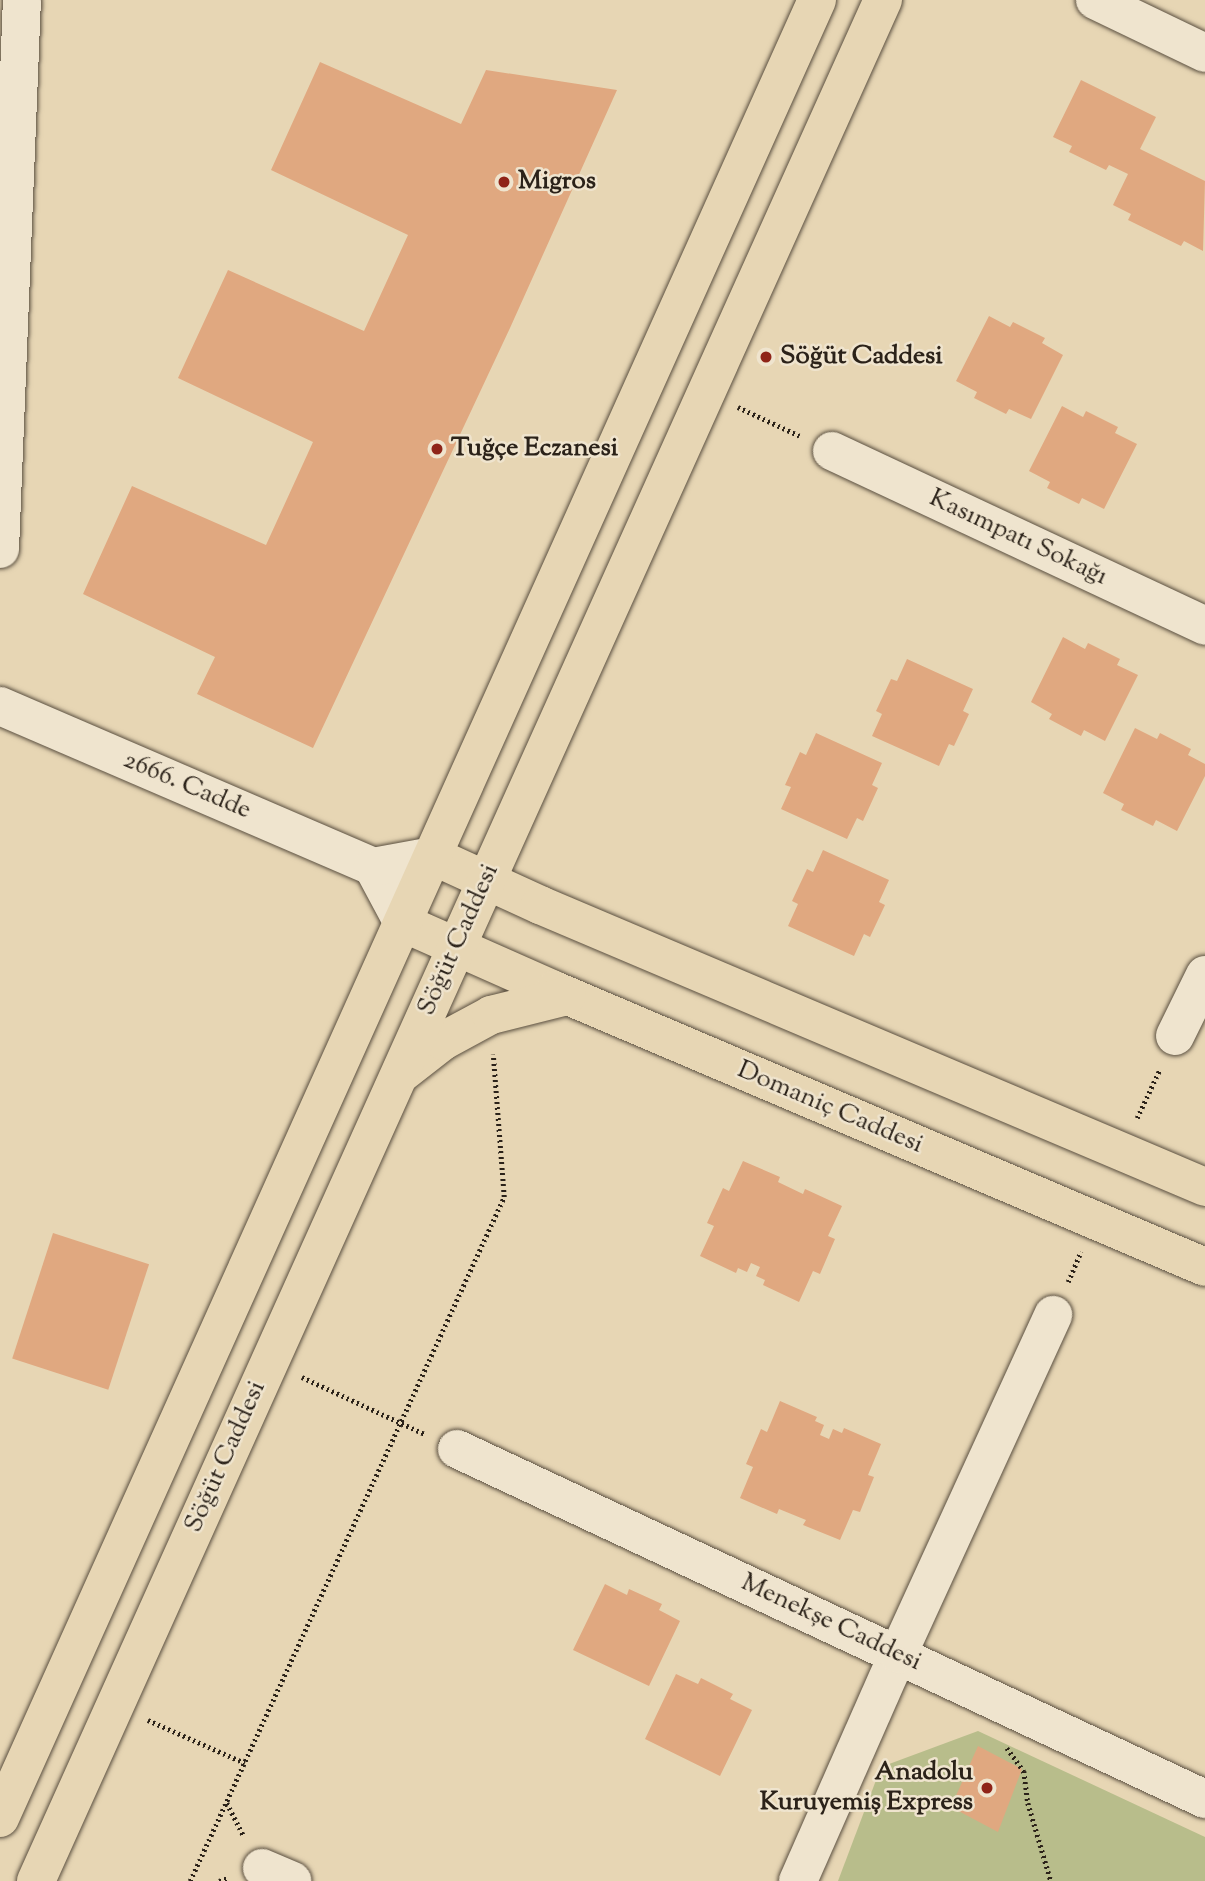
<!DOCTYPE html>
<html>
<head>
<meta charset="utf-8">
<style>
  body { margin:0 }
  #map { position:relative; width:1205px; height:1881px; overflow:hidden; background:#e7d6b4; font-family:"Sorts Mill Goudy",serif }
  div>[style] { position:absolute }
  .green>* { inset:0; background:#b8bd8b }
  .building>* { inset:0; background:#e0a880; transform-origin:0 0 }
  .path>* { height:4.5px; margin-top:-2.25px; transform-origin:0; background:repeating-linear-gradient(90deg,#2b2219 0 2px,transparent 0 5.5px) }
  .roads { filter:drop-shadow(0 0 2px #5a4f40) drop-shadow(0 0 2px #5a4f40) }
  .minor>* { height:38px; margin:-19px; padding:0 19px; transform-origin:19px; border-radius:19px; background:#efe4ce }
  .major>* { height:38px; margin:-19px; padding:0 19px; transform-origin:19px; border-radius:19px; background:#e7d6b4 }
  .dots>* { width:19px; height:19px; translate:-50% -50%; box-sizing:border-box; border:4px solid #efe4ce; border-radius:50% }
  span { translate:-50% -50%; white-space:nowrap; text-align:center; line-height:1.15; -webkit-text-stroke:5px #efe4ce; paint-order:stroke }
  .poi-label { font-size:26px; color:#2b2219; font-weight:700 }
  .left { translate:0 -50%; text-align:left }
  .right { translate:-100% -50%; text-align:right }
  .street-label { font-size:26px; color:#2b2219 }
</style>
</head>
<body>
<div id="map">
  <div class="green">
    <i style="clip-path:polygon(978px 1731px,1205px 1837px,1205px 1881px,838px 1881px,881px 1767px)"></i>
  </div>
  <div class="building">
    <i style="clip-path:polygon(320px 62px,461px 124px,486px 70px,617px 90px,510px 328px,313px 748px,197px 694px,215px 657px,83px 594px,132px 486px,266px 545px,313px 442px,178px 378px,228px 270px,364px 331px,408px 235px,271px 170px)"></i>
    <i style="clip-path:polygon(1081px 80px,1156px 117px,1140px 149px,1205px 181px,1203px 251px,1184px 241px,1181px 246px,1128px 220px,1131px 214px,1113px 205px,1128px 174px,1109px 165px,1106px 170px,1069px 152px,1072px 146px,1053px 137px)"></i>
    <i style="clip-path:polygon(989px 316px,1010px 327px,1013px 322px,1045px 338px,1042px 343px,1063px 355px,1031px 419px,1009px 409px,1006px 414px,974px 398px,977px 392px,956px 381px)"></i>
    <i style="clip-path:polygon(1062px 406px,1083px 417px,1086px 411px,1118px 427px,1115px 433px,1137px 444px,1104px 509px,1082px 498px,1079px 504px,1047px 488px,1050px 482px,1029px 471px)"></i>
    <i style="clip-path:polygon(1063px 637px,1085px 649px,1088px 643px,1120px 659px,1117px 665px,1138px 675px,1105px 741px,1084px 730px,1081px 736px,1049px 719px,1052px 714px,1031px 702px)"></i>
    <i style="clip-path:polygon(907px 659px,973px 689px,963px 711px,969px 714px,954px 746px,949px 744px,939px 766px,872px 736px,882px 714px,876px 711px,891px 679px,897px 681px)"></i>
    <i style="clip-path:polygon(1135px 728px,1157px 739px,1160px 733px,1191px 749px,1188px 755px,1205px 764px,1205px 776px,1177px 831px,1156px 820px,1153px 826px,1121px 810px,1124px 804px,1103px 793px)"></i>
    <i style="clip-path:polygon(816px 733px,882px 763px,872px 785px,878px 788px,863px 821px,857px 818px,847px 839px,781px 809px,791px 787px,785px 785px,800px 752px,806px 755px)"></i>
    <i style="clip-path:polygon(823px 850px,889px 880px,879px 902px,885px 905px,870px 937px,864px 934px,854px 956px,788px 926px,798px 904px,792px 901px,807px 869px,813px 872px)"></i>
    <i style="clip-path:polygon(743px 1161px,780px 1177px,778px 1182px,803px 1194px,805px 1189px,842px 1206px,828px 1236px,835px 1239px,820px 1274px,813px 1271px,799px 1302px,763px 1285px,765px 1280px,756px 1276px,760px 1267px,751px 1263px,747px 1272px,738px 1268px,736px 1273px,700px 1256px,714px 1226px,707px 1223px,723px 1188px,729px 1191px)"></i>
    <i style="left:53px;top:1233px;width:101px;height:132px;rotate:18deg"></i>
    <i style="clip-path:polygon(780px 1401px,817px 1417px,815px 1421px,824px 1425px,820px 1435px,829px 1439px,833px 1429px,842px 1433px,844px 1428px,881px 1444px,868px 1475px,874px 1477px,860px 1512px,853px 1510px,840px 1540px,803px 1525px,806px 1520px,779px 1509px,777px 1514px,740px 1498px,753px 1467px,746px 1464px,761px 1429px,767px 1432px)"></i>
    <i style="clip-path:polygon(605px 1584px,627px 1595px,629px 1589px,662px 1604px,659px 1610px,680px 1621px,649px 1686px,573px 1650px)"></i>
    <i style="clip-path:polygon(676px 1674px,698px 1684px,701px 1678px,733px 1694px,730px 1699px,752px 1710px,720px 1776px,645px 1739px)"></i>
    <i style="clip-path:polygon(978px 1746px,1022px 1769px,998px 1832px,951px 1807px)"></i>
  </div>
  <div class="path">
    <i style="left:738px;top:407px;width:68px;rotate:25.1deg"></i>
    <i style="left:1137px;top:1118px;width:54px;rotate:-64.9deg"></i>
    <i style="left:1068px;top:1282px;width:33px;rotate:-67deg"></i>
    <i style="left:302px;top:1377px;width:136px;rotate:24.9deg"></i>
    <i style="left:148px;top:1720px;width:106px;rotate:23.9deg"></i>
    <i style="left:1007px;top:1748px;width:29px;rotate:54deg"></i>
    <i style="left:1024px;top:1771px;width:32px;rotate:83deg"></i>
    <i style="left:1028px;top:1803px;width:81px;rotate:73.6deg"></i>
    <i style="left:227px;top:1803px;width:37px;rotate:63deg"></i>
    <i style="left:190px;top:1881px;width:753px;rotate:-65.34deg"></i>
    <i style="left:504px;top:1197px;width:143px;rotate:-94.4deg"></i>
    <i style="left:219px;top:1881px;width:9px;rotate:-18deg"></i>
  </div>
  <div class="roads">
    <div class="minor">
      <i style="left:1095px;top:0;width:122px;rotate:25.7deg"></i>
      <i style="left:832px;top:451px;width:412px;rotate:25.1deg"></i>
      <i style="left:0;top:549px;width:549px;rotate:-87.71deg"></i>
      <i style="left:0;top:706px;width:406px;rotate:23.3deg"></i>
      <i style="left:403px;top:923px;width:64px;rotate:-118.2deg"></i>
      <i style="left:373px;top:867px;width:61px;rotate:-10.4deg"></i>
      <i style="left:1175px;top:1036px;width:68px;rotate:-63.8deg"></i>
      <i style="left:457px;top:1449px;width:826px;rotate:25.08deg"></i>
      <i style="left:262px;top:1868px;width:33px;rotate:23deg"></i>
      <i style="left:798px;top:1881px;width:248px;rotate:-66.2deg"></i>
      <i style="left:898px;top:1654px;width:373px;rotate:-65.4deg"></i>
    </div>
    <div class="major">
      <i style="left:433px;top:856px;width:118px;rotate:24.6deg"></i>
      <i style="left:540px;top:905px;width:722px;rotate:22.98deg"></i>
      <i style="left:403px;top:923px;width:165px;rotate:23.9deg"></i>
      <i style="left:554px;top:990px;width:707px;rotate:23.05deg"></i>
      <i style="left:402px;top:1073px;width:52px;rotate:-38deg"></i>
      <i style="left:443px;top:1041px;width:55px;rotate:-28.4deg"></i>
      <i style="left:491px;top:1015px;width:78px;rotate:-14deg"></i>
      <i style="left:0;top:1818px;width:1993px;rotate:-65.8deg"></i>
      <i style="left:36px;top:1881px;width:2063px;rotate:-65.76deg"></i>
    </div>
  </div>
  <div class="dots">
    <i style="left:504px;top:182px;background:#8f2418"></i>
    <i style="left:766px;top:357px;background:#8f2418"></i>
    <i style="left:437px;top:449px;background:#8f2418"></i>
    <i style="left:987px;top:1788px;background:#8f2418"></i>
  </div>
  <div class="poi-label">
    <span class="left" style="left:518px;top:182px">Migros</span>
    <span class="left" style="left:780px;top:357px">Söğüt Caddesi</span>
    <span class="left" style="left:451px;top:449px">Tuğçe Eczanesi</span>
    <span class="right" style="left:973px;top:1788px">Anadolu<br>Kuruyemiş Express</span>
  </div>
  <div class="street-label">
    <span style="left:1018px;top:538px;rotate:25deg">Kasımpatı Sokağı</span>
    <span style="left:187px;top:786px;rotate:23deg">2666. Cadde</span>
    <span style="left:459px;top:940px;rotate:-66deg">Söğüt Caddesi</span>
    <span style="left:830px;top:1108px;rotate:23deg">Domaniç Caddesi</span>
    <span style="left:226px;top:1457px;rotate:-66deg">Söğüt Caddesi</span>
    <span style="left:831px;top:1623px;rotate:25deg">Menekşe Caddesi</span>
  </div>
</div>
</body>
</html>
